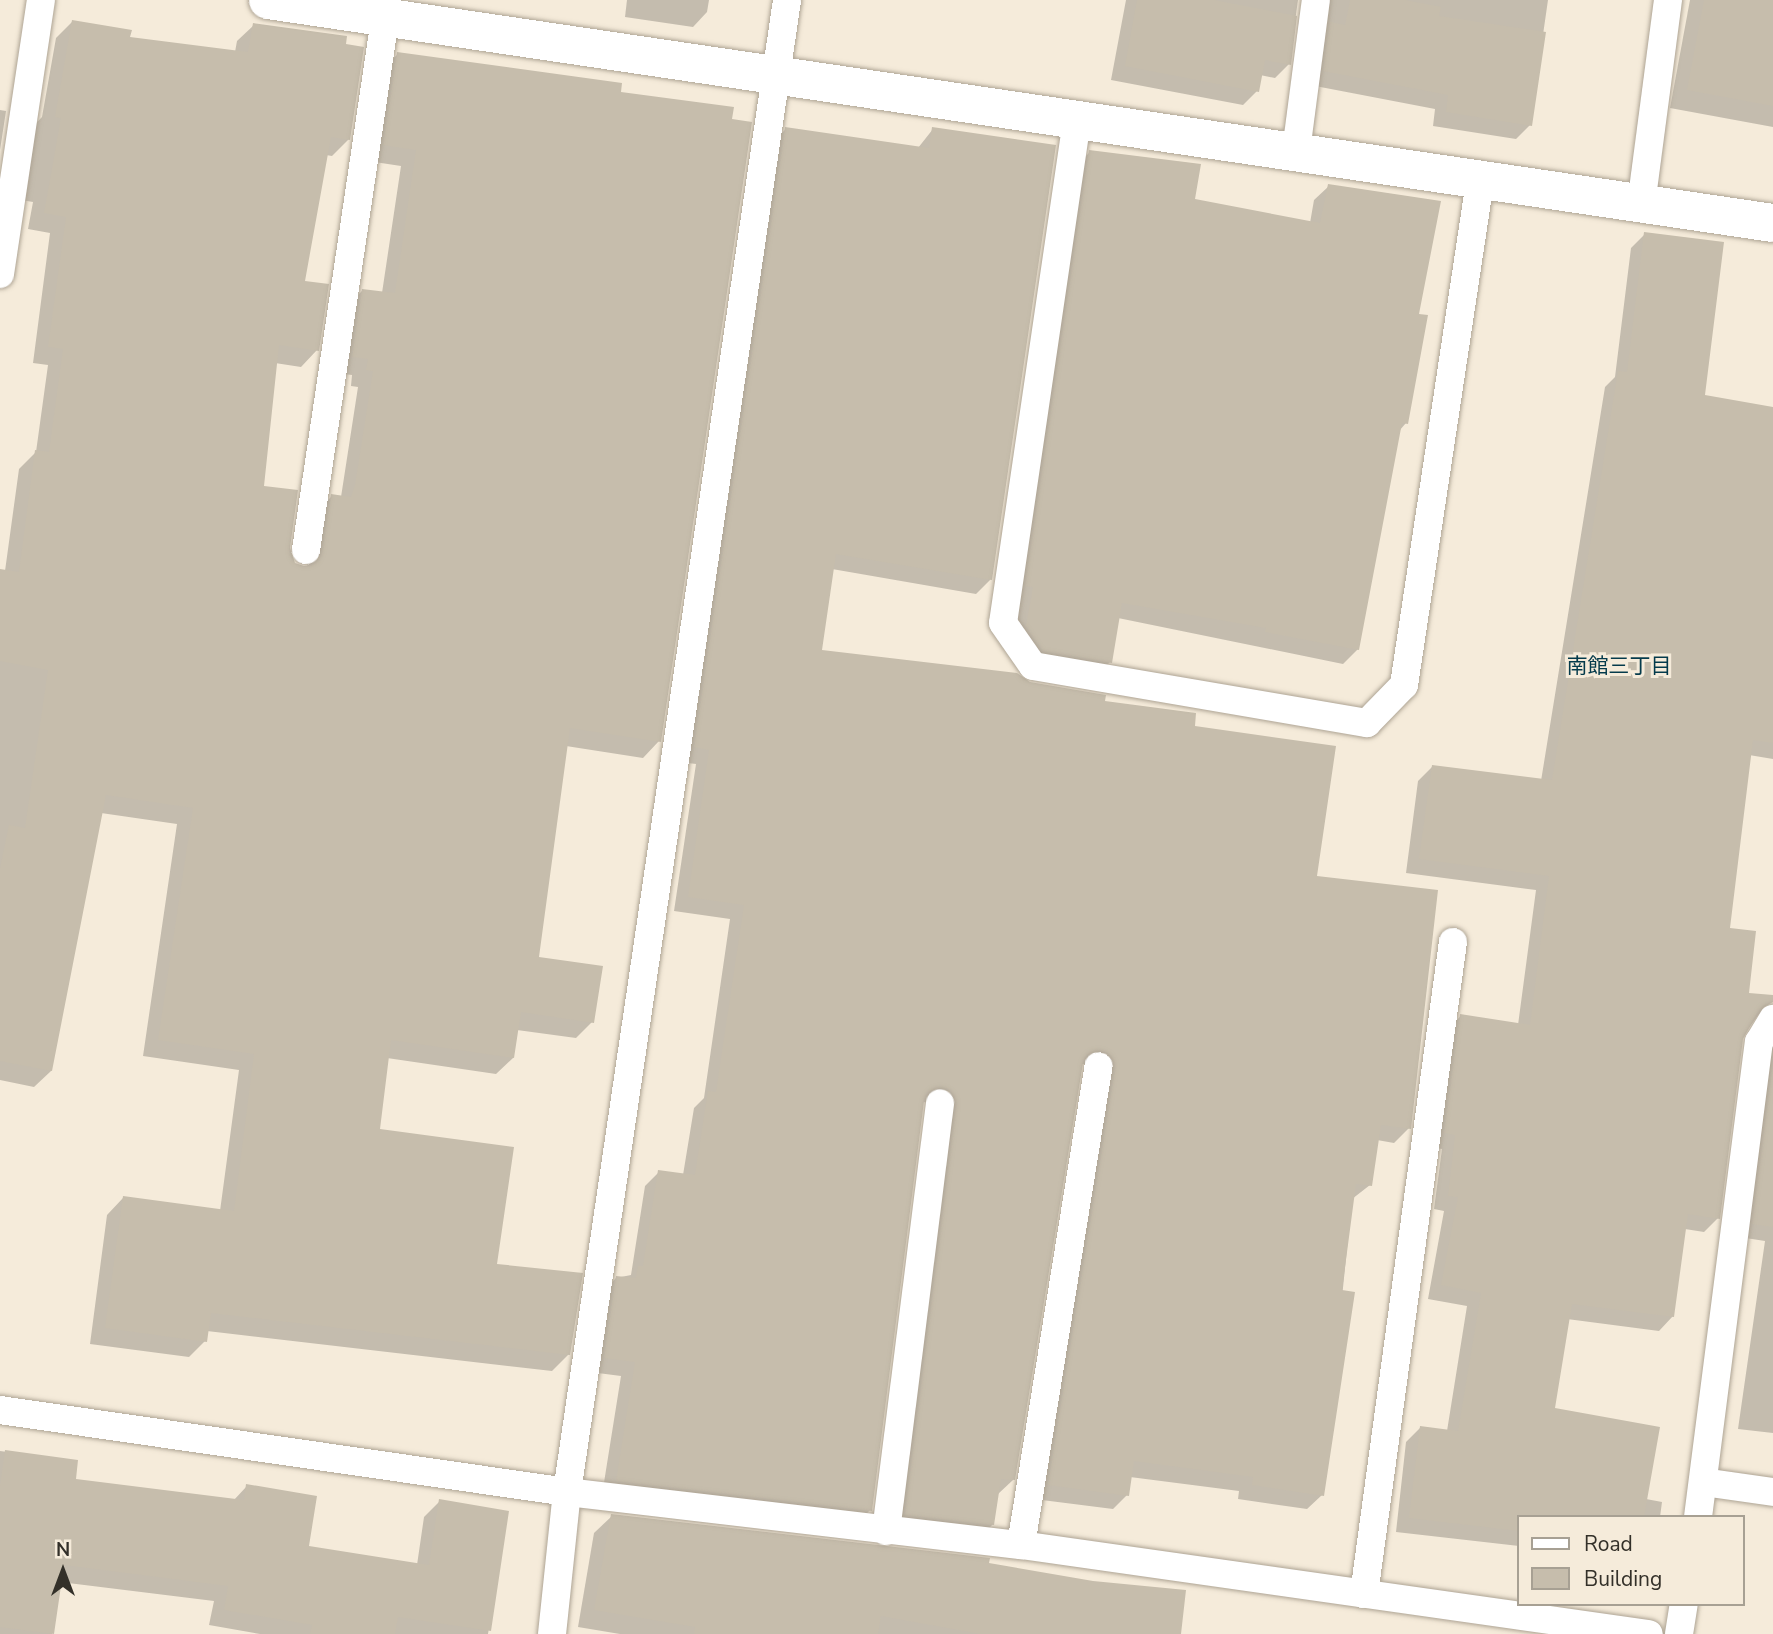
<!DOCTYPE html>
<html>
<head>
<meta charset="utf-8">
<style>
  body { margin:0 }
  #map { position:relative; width:1773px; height:1634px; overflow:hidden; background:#f5ebda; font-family:"Nunito Sans","Noto Sans JP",sans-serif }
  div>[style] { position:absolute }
  .shadow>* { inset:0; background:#0003 }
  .building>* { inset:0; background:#c6bdac }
  .roads { filter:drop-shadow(0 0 2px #aea494) drop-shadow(0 0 2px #aea494) }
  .lane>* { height:28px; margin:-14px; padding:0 14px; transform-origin:14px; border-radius:14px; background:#fff }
  .street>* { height:38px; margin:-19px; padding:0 19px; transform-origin:19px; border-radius:19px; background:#fff }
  span { translate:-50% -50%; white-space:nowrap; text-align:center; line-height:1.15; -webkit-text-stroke:6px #f5ebda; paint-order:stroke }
  .neighbourhood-label { font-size:21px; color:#043a4b }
  .legend { position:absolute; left:1517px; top:1515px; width:228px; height:91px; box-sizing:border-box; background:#f5ebda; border:2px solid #a7a093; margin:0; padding:9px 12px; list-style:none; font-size:21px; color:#333029 }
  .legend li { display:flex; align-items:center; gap:14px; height:35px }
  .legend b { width:35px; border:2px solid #a7a093 }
  .north { position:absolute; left:28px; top:1536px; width:70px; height:70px; -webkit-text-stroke:5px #f5ebda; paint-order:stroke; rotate:0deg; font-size:19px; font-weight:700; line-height:28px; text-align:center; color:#333029 }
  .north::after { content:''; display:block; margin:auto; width:24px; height:32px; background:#333029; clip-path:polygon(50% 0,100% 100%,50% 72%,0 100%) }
</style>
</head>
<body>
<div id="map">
  <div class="shadow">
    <i style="clip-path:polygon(627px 0,709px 0,707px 12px,693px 27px,625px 17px)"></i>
    <i style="clip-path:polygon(1126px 0,1298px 0,1289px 64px,1275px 78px,1260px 75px,1257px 91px,1243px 105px,1111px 80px)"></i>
    <i style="clip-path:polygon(1310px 0,1548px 0,1530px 125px,1516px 139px,1433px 126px,1435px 109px,1310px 85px)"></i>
    <i style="clip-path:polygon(1690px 0,1773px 0,1773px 127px,1670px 108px)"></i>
    <i style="clip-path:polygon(72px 22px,128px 38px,235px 52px,237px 41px,254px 25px,349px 139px,332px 156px,326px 155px,303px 282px,317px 350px,301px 367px,275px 363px,262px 488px,294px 564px,307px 568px,315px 513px,332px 496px,341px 497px,358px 387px,351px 386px,352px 375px,336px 373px,346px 307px,362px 291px,382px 293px,401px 166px,368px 161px,381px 70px,398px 54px,659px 741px,643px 758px,566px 746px,537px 958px,592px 1022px,576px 1038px,517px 1030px,513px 1058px,496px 1074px,387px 1058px,378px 1130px,569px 1354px,552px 1371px,207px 1331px,205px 1341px,189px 1357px,90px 1344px,107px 1215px,123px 1198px,220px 1211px,239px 1070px,143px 1056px,177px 824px,101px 813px,51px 1071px,34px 1087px,0 1080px,0 570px,5px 571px,19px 469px,36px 452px,48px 365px,33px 363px,50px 233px,28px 229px,33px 202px,15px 199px,25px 135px,42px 117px,56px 38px)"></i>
    <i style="clip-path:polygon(0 110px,6px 111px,0 150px)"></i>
    <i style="clip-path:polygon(786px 129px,918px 148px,933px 129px,991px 579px,976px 594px,832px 569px,820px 652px,1029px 684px,1193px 728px,1315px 877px,1409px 1128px,1394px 1143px,1377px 1140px,1370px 1185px,1352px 1199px,1322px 1495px,1307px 1509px,1238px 1499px,1239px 1491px,1130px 1477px,1127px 1495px,1113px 1509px,1034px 1499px,1087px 1064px,1081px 1064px,1013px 1480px,998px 1494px,993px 1524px,978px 1539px,891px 1529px,935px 1103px,922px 1102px,870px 1510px,856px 1525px,602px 1495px,621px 1376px,590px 1372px,602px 1293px,616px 1278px,631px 1275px,645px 1186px,659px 1172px,683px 1175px,694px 1108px,704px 1098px,730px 919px,674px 911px,696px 764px,680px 762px,771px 143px)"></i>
    <i style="clip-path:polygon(1090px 152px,1193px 201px,1310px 223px,1314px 200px,1329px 186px,1417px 315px,1406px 423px,1399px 431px,1358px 649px,1343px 664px,1118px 618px,1110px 662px,1096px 676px,1012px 641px,1076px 166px)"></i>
    <i style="clip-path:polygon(1645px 234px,1703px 396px,1773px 409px,1773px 759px,1749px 755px,1728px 929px,1746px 1002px,1766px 1004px,1741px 1039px,1718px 1218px,1704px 1232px,1685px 1229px,1673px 1316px,1659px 1331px,1567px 1319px,1553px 1409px,1646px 1499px,1662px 1502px,1660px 1517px,1519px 1517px,1519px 1546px,1396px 1532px,1406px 1442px,1420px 1428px,1447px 1431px,1467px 1306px,1428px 1299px,1444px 1211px,1434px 1209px,1442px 1149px,1430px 1147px,1446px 1030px,1461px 1016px,1518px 1025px,1536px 890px,1406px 873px,1418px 781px,1432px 767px,1541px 781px,1605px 387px,1615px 377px,1631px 248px)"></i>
    <i style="clip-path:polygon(1773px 1042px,1773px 1433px,1738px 1429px,1765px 1241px,1739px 1237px)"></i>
    <i style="clip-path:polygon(0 1451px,76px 1461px,74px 1481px,233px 1501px,247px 1486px,307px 1547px,417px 1565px,424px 1517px,440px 1501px,507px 1512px,488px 1634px,260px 1634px,209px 1625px,214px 1601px,60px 1582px,52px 1634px,0 1634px)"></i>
    <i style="clip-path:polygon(612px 1516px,987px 1564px,1179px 1634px,620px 1634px,578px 1627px,594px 1533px)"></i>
  </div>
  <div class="building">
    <i style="clip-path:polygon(1137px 0,1214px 0,1297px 16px,1291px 65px,1265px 60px,1259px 92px,1125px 66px)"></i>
    <i style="clip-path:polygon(1350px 0,1405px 0,1441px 7px,1439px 16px,1546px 32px,1532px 126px,1446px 112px,1448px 95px,1323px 71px,1330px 22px,1345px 25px)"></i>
    <i style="clip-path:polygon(1704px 0,1773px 0,1773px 106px,1687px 90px)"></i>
    <i style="clip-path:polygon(72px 20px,132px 30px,130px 37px,248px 52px,253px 23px,347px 36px,346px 44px,364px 47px,350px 140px,331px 137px,305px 281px,329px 284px,319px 351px,279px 345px,264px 486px,298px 490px,290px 548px,295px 563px,304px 566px,313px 565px,322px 553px,331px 494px,351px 497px,355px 485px,373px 371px,366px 370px,368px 359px,352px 357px,362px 289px,395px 293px,416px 150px,383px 145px,397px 52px,622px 83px,621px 92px,734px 107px,732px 119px,752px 122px,661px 742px,570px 728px,539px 957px,603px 966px,594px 1023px,521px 1012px,514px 1058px,391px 1040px,380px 1129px,514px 1147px,497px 1264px,583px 1273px,570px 1355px,211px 1313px,207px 1342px,105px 1328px,123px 1196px,234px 1211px,254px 1054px,158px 1040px,193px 808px,106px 795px,52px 1071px,0 1061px,0 869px,9px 825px,25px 828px,48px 670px,0 661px,0 569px,19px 572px,35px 450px,49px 452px,63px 349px,48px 347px,66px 217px,44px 213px,61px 118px,55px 117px)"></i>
    <i style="clip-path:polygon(785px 127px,929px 148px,932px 127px,1056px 145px,992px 580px,836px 554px,822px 650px,1017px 673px,1030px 682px,1106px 695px,1105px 701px,1196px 713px,1195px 726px,1336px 746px,1317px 876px,1438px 890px,1411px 1129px,1381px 1125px,1372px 1186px,1356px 1184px,1342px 1290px,1355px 1292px,1324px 1496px,1252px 1485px,1253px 1477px,1134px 1461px,1129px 1496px,1048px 1485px,1115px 1069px,1110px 1054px,1101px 1050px,1087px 1055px,1083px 1063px,1015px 1480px,1001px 1479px,994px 1525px,905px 1515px,956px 1105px,951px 1090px,941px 1087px,927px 1092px,924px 1101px,872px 1511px,616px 1481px,635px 1362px,604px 1358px,616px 1276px,636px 1278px,638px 1266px,643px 1266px,658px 1170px,695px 1175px,708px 1091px,716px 1092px,744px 905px,688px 897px,709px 750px,694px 747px)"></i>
    <i style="clip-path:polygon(1089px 150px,1201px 164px,1195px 199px,1320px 223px,1328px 184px,1441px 201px,1419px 314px,1428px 315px,1408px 424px,1402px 423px,1359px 650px,1265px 632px,1266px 628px,1122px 603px,1112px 663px,1043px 651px,1026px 626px,1033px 587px,1025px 586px)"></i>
    <i style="clip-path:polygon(1644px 232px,1724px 242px,1705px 395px,1773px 407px,1773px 743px,1753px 740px,1730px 928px,1756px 931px,1749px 993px,1773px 995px,1773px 1002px,1759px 1010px,1743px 1039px,1720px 1219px,1688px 1214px,1674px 1317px,1572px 1304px,1555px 1408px,1660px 1427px,1644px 1517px,1519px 1517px,1519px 1531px,1409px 1518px,1420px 1426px,1458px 1431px,1481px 1293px,1441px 1285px,1458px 1197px,1448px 1196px,1455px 1135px,1444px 1133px,1460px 1014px,1530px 1025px,1549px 876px,1419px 859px,1432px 765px,1552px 780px,1618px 371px,1627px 372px)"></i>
    <i style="clip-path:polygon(1773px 1064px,1773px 1227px,1752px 1224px)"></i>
    <i style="clip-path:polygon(5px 1450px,78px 1460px,76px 1479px,244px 1500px,246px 1484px,317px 1496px,309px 1546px,429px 1565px,439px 1499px,509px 1511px,491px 1631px,398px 1617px,395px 1634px,310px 1634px,312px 1625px,224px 1610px,228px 1586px,64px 1565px,54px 1634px,0 1627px,0 1486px)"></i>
    <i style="clip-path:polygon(611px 1514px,990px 1558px,989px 1563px,1093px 1581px,1186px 1590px,1181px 1634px,981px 1634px,881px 1616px,878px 1634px,694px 1634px,695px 1627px,594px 1610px)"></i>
  </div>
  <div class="roads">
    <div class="lane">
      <i style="left:1077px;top:120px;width:508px;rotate:98.37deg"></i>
      <i style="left:1003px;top:623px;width:52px;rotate:55.1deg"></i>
      <i style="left:1033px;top:666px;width:339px;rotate:9.7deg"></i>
      <i style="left:1367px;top:723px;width:53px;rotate:-45.8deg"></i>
      <i style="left:1404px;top:685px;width:510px;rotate:-81.42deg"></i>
      <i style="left:1296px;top:151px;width:152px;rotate:-82.5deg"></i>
      <i style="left:1641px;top:205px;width:207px;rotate:-82.5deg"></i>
      <i style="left:0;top:274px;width:277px;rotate:-81.5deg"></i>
      <i style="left:306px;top:550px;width:537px;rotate:-81.54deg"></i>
      <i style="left:0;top:1410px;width:573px;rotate:8.23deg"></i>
      <i style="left:567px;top:1492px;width:457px;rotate:6.7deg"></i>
      <i style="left:1021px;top:1545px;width:634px;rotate:8.07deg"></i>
      <i style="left:1703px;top:1482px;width:71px;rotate:8.1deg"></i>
      <i style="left:1698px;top:1517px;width:479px;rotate:-82.7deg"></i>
      <i style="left:1759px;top:1042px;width:27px;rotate:-59deg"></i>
      <i style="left:886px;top:1531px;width:431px;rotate:-82.8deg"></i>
      <i style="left:1021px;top:1545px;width:485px;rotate:-80.8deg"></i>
      <i style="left:1364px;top:1594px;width:658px;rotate:-82.23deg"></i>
      <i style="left:552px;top:1634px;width:143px;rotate:-84deg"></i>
      <i style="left:567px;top:1492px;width:1508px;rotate:-81.61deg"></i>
      <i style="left:1679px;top:1634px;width:30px;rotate:-81deg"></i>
    </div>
    <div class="street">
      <i style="left:268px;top:0;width:1521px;rotate:8.43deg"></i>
    </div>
  </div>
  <div class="neighbourhood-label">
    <span style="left:1619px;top:666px">南館三丁目</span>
  </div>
  <ul class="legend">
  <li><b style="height:9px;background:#fff"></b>Road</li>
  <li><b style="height:19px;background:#c6bdac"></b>Building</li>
  </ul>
  <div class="north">N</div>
</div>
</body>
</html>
